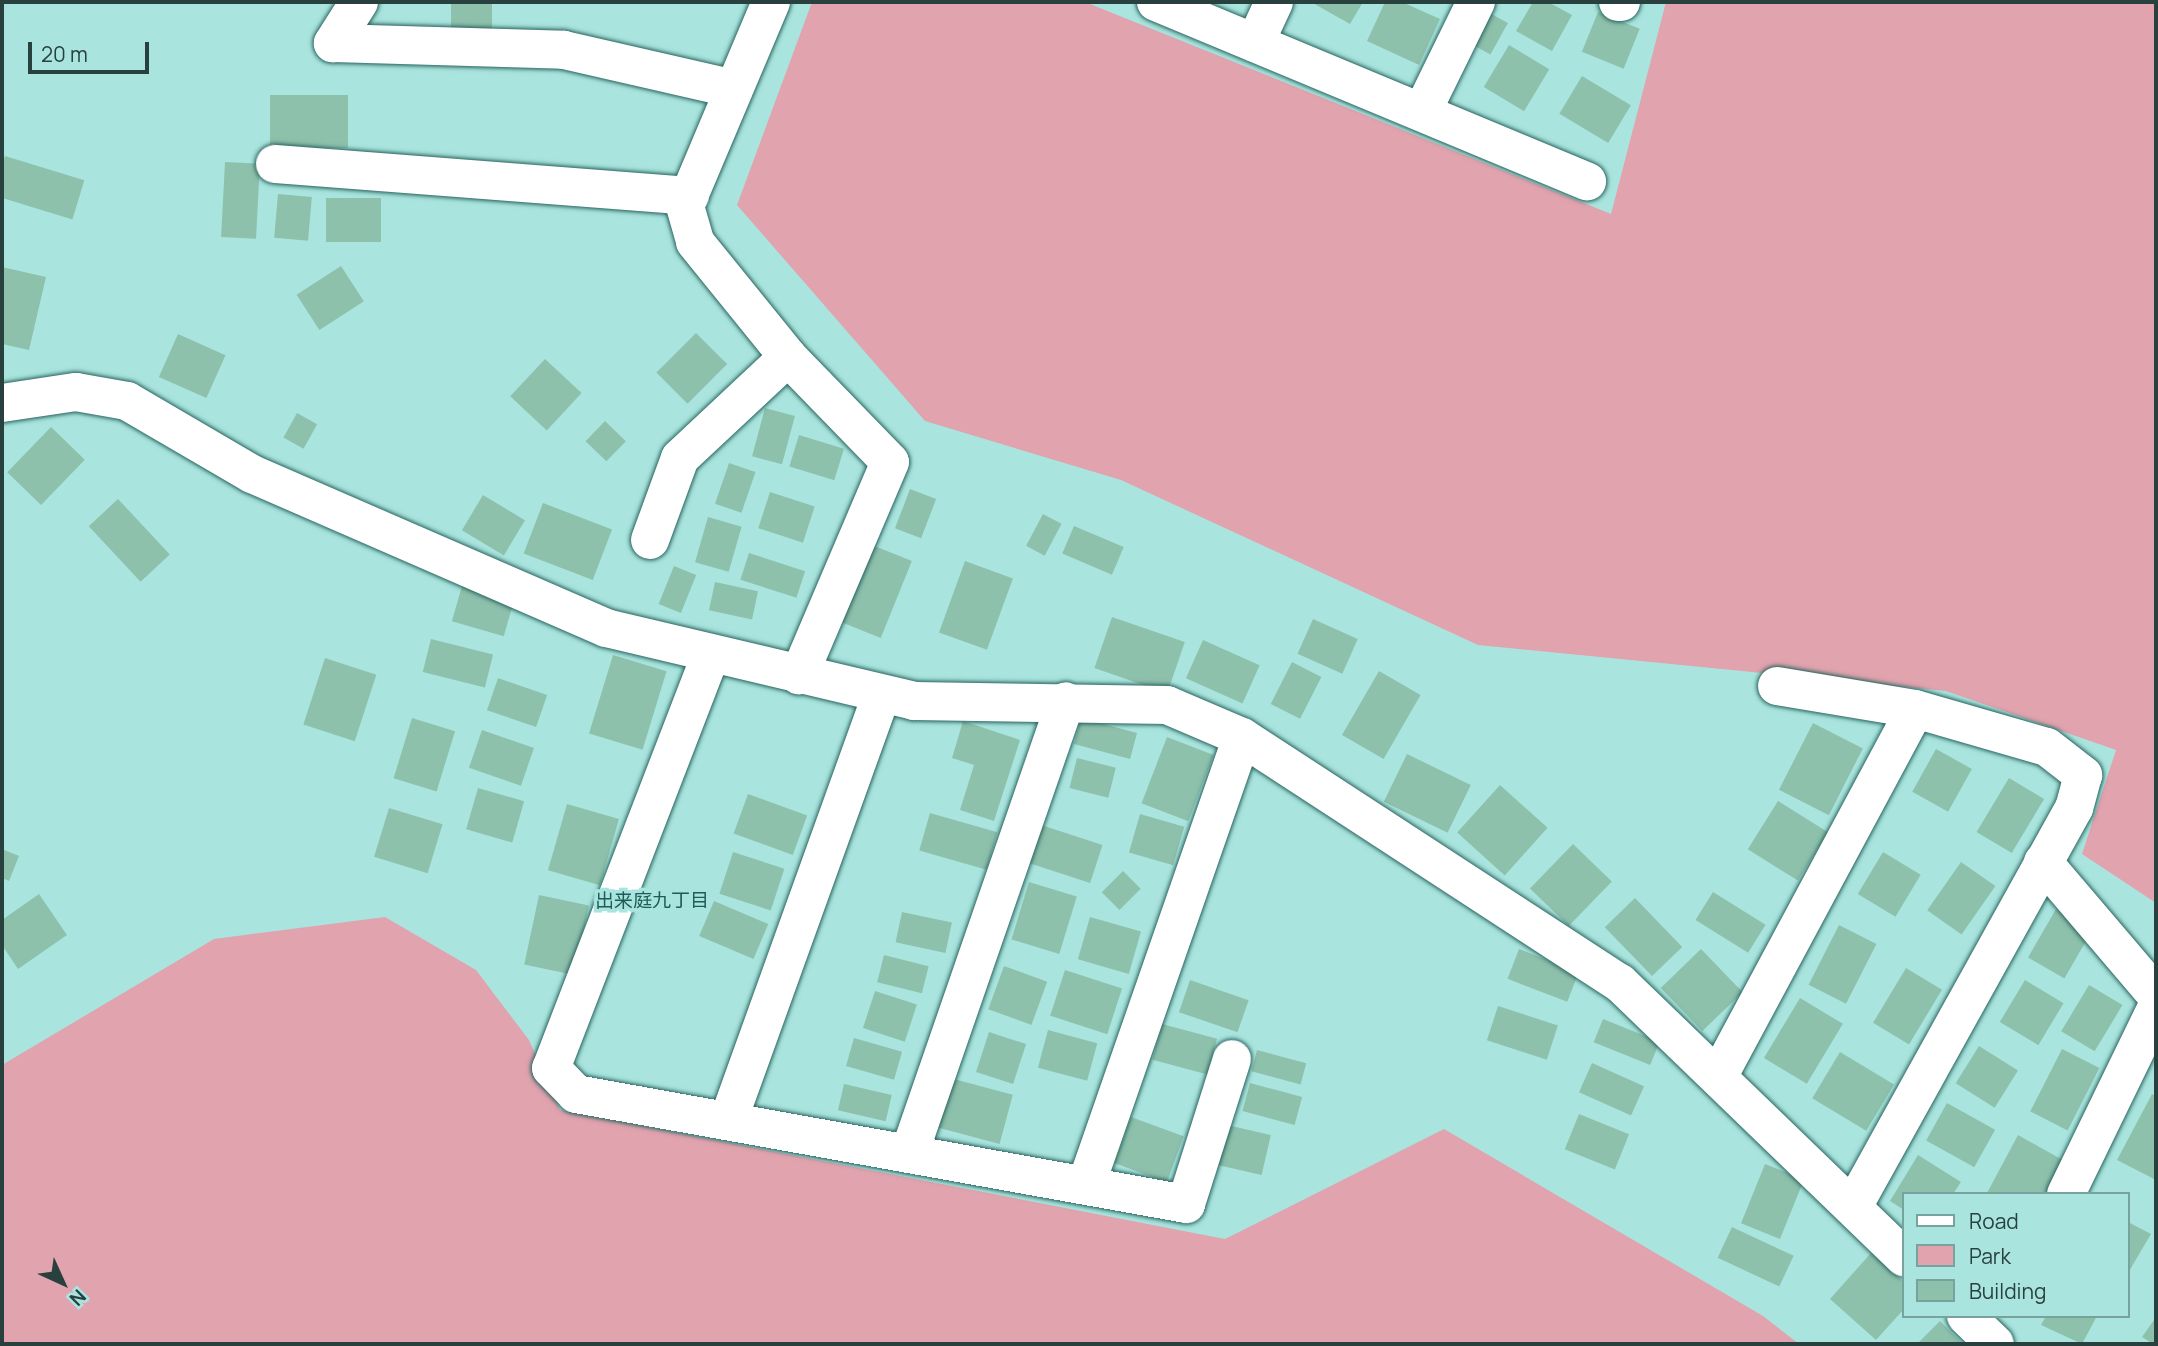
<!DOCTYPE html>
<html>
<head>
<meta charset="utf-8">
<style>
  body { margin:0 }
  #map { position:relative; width:2158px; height:1346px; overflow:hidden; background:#a9e5de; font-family:Manrope,"Noto Sans JP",sans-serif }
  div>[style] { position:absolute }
  .green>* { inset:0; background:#e1a3ae }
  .building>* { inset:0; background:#8ec1ac; transform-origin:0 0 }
  .roads { filter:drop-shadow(0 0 2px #29645f) drop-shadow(0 0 2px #29645f) }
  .minor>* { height:38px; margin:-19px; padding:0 19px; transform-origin:19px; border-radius:19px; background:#fff }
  span { translate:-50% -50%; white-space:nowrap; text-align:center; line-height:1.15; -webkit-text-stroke:7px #a9e5de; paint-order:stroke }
  .neighbourhood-label { font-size:19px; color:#205c57 }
  .frame { position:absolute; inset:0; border:4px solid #29413e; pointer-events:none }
  .legend { position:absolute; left:1902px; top:1192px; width:228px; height:126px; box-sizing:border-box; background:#a9e5de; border:2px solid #76a39e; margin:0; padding:9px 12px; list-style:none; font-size:21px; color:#29413e }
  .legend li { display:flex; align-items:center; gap:14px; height:35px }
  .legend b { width:35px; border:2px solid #76a39e }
  .north { position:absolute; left:28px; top:1248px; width:70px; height:70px; -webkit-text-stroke:5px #a9e5de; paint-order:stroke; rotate:135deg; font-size:19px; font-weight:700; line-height:28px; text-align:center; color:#29413e }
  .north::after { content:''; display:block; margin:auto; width:24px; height:32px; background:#29413e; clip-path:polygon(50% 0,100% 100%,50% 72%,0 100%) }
  .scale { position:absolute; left:28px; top:42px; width:121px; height:32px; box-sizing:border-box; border:4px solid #29413e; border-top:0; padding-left:9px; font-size:21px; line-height:24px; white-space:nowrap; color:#29413e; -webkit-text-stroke:5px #a9e5de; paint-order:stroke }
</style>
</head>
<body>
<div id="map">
  <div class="green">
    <i style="clip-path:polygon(812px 2px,1085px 2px,1611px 214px,1666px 2px,2156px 2px,2156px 903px,2082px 854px,2116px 750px,1946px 691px,1478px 645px,1121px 480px,925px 421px,737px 205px)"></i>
    <i style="clip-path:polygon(385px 917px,476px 970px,529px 1040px,560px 1110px,1225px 1239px,1444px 1129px,1763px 1316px,1799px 1344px,2px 1344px,2px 1065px,214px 939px)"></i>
  </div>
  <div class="building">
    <i style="left:451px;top:2px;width:41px;height:28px"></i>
    <i style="clip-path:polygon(1311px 2px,1363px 2px,1350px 24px)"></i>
    <i style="clip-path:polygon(1385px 2px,1402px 2px,1440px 19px,1419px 65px,1367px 41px)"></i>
    <i style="clip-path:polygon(1533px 2px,1548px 2px,1572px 15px,1552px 51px,1516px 31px)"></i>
    <i style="left:1486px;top:11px;width:25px;height:36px;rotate:29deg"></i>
    <i style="left:1598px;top:12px;width:45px;height:43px;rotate:22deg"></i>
    <i style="left:1509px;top:45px;width:47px;height:49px;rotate:31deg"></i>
    <i style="left:1582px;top:76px;width:57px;height:44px;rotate:31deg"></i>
    <i style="left:348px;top:95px;width:53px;height:78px;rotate:90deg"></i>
    <i style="left:5px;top:156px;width:83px;height:41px;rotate:17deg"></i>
    <i style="left:225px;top:162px;width:35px;height:75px;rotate:3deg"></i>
    <i style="left:278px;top:194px;width:34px;height:44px;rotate:5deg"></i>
    <i style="left:326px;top:198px;width:55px;height:44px"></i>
    <i style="left:341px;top:266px;width:42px;height:53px;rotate:57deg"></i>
    <i style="clip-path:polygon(2px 267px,46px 277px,29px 350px,2px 344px)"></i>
    <i style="left:696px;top:333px;width:44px;height:56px;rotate:45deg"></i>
    <i style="left:178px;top:334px;width:52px;height:47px;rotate:24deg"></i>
    <i style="left:545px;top:359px;width:50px;height:51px;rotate:43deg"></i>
    <i style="left:765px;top:408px;width:31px;height:50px;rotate:15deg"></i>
    <i style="left:297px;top:413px;width:23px;height:28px;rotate:29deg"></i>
    <i style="left:605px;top:421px;width:29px;height:28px;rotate:44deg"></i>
    <i style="left:51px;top:427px;width:47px;height:63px;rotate:44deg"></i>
    <i style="left:799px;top:435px;width:47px;height:33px;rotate:17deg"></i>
    <i style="left:729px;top:463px;width:28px;height:43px;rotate:19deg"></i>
    <i style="left:910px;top:489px;width:28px;height:42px;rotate:21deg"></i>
    <i style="left:770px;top:492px;width:47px;height:38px;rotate:18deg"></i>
    <i style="left:483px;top:495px;width:49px;height:41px;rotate:31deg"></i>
    <i style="left:118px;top:499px;width:76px;height:40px;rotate:47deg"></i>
    <i style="left:543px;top:503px;width:74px;height:54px;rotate:21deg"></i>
    <i style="left:1043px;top:514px;width:21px;height:36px;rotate:28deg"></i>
    <i style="left:708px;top:517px;width:35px;height:47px;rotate:16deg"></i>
    <i style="left:1074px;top:526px;width:54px;height:30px;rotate:23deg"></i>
    <i style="left:872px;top:545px;width:43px;height:83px;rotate:22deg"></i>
    <i style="left:749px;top:553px;width:59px;height:28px;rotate:18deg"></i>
    <i style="left:965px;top:561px;width:51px;height:76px;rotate:20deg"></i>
    <i style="left:674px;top:566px;width:24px;height:41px;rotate:22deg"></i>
    <i style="left:464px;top:579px;width:54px;height:44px;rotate:16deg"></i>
    <i style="left:715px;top:582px;width:44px;height:29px;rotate:12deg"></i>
    <i style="left:1112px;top:617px;width:77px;height:54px;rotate:19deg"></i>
    <i style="left:1313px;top:619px;width:49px;height:38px;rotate:24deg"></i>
    <i style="left:431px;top:639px;width:64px;height:34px;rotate:14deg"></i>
    <i style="left:1203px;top:640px;width:62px;height:42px;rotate:24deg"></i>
    <i style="left:613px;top:655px;width:56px;height:82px;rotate:17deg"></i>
    <i style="left:325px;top:658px;width:54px;height:70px;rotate:18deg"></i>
    <i style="left:1292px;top:662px;width:33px;height:47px;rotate:27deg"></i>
    <i style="left:1379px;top:671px;width:48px;height:74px;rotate:30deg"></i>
    <i style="left:498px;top:678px;width:52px;height:34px;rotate:19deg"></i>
    <i style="left:412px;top:718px;width:45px;height:63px;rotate:17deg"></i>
    <i style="left:1081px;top:718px;width:58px;height:27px;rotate:15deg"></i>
    <i style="clip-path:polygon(963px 721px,1020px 740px,994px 821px,960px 810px,974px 765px,952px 758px)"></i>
    <i style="left:1813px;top:723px;width:56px;height:75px;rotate:27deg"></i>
    <i style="left:482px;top:730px;width:55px;height:40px;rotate:19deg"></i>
    <i style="left:1167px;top:737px;width:50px;height:71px;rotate:21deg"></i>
    <i style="left:1936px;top:749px;width:41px;height:49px;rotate:29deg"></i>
    <i style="left:1407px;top:754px;width:71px;height:53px;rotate:26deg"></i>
    <i style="left:1077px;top:758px;width:40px;height:31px;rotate:14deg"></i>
    <i style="left:2009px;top:778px;width:41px;height:63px;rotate:31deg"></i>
    <i style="left:1500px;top:785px;width:64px;height:64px;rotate:42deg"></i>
    <i style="left:478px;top:788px;width:48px;height:43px;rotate:16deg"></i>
    <i style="left:748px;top:794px;width:63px;height:42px;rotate:20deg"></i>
    <i style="left:1778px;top:801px;width:59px;height:57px;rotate:32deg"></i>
    <i style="left:567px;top:804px;width:54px;height:69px;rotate:16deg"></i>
    <i style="left:389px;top:808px;width:56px;height:51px;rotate:17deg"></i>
    <i style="left:930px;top:813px;width:70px;height:39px;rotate:16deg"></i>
    <i style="left:1140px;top:814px;width:46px;height:40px;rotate:16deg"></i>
    <i style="left:1035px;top:823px;width:71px;height:40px;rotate:18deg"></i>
    <i style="left:1573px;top:844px;width:54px;height:62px;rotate:44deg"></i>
    <i style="clip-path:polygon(2px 849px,19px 856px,9px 881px,2px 878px)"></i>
    <i style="left:733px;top:852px;width:54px;height:44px;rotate:18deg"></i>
    <i style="left:1883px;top:852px;width:44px;height:49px;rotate:31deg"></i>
    <i style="left:1961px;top:862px;width:42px;height:59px;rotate:35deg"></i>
    <i style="left:1123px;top:871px;width:25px;height:30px;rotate:45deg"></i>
    <i style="left:1029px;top:882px;width:50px;height:60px;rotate:17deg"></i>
    <i style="left:1713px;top:892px;width:62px;height:33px;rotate:32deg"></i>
    <i style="clip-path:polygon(39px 894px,67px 935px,18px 969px,2px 945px,2px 920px)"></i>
    <i style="left:539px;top:895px;width:51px;height:71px;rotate:12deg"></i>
    <i style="left:1635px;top:898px;width:68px;height:42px;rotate:46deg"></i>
    <i style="left:714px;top:901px;width:59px;height:38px;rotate:23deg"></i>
    <i style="left:2056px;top:909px;width:42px;height:56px;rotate:30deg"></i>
    <i style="left:902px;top:912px;width:51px;height:31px;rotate:12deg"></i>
    <i style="left:1090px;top:917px;width:53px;height:44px;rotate:16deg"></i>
    <i style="left:1839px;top:925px;width:42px;height:67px;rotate:27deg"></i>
    <i style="left:1519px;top:949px;width:64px;height:32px;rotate:21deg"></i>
    <i style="left:1701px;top:949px;width:60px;height:56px;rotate:46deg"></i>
    <i style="left:884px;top:955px;width:46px;height:28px;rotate:14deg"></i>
    <i style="left:1004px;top:966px;width:46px;height:46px;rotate:20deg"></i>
    <i style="left:1906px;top:968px;width:42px;height:64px;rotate:31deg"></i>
    <i style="left:1065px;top:970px;width:60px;height:48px;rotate:18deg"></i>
    <i style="left:1190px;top:980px;width:62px;height:34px;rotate:19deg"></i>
    <i style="left:2025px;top:980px;width:45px;height:49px;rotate:31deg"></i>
    <i style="left:2089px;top:985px;width:39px;height:54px;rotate:31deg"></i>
    <i style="left:875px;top:991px;width:44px;height:39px;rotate:18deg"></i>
    <i style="left:1800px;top:998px;width:50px;height:70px;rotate:31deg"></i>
    <i style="left:1498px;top:1006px;width:63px;height:36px;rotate:18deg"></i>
    <i style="left:1603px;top:1019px;width:61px;height:25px;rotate:22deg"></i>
    <i style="left:1162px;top:1024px;width:57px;height:37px;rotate:15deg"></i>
    <i style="left:1048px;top:1030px;width:51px;height:39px;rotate:15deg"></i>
    <i style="left:989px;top:1032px;width:39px;height:42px;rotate:18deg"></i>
    <i style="left:854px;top:1038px;width:50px;height:29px;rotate:16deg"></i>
    <i style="left:1979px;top:1046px;width:46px;height:44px;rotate:32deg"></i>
    <i style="left:2062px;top:1049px;width:42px;height:70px;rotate:27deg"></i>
    <i style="left:1257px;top:1050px;width:51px;height:22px;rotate:15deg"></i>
    <i style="left:1840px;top:1052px;width:63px;height:54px;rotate:31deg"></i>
    <i style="left:1592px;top:1063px;width:57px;height:32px;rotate:24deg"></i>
    <i style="left:950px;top:1078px;width:65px;height:51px;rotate:15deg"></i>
    <i style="left:1250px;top:1083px;width:54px;height:29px;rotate:15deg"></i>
    <i style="left:844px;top:1084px;width:49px;height:27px;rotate:13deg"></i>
    <i style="clip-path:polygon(2152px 1094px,2156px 1096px,2156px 1180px,2117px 1160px)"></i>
    <i style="left:1947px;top:1103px;width:55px;height:43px;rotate:29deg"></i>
    <i style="left:1579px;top:1114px;width:54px;height:38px;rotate:22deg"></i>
    <i style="left:1131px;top:1117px;width:56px;height:49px;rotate:20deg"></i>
    <i style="left:1227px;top:1125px;width:45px;height:41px;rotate:13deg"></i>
    <i style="clip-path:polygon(2018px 1135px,2068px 1163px,2052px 1194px,1987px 1193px)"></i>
    <i style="clip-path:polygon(1918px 1155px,1961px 1182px,1953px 1194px,1904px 1194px,1904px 1210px,1890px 1201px)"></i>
    <i style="left:1765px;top:1164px;width:42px;height:64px;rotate:22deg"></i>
    <i style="clip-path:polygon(2128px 1222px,2151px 1234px,2128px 1273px)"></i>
    <i style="left:1732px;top:1227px;width:68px;height:34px;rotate:25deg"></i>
    <i style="clip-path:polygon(1871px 1253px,1904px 1282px,1904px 1309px,1876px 1340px,1830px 1299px)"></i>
    <i style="clip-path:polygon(2046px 1316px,2097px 1316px,2082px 1344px,2041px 1325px)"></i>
    <i style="clip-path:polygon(2156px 1317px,2156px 1344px,2153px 1344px,2142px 1337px)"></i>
    <i style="clip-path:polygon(1940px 1321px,1963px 1344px,1917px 1344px)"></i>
  </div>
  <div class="roads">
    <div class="minor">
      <i style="left:359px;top:2px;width:49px;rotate:122.4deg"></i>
      <i style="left:333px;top:43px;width:231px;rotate:1.7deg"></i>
      <i style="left:564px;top:50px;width:174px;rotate:12.9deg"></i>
      <i style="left:771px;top:2px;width:221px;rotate:112.9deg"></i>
      <i style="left:685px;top:206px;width:37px;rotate:74deg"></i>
      <i style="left:695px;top:242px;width:148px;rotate:51deg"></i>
      <i style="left:788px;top:357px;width:146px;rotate:45.8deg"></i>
      <i style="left:890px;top:462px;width:232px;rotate:113.1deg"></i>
      <i style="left:1156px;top:2px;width:467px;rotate:22.6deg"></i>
      <i style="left:1618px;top:2px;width:3px"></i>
      <i style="left:1255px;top:43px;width:45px;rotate:-65.1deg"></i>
      <i style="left:1422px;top:112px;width:123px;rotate:-63.9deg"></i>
      <i style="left:275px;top:164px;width:416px;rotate:4.4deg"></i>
      <i style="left:2px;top:403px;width:75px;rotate:-8.5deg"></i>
      <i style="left:76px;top:392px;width:52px;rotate:10deg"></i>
      <i style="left:127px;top:401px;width:145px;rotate:30.3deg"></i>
      <i style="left:252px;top:474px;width:386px;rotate:23.5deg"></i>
      <i style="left:606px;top:628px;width:317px;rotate:13.3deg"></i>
      <i style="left:914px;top:701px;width:253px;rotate:0.9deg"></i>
      <i style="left:1167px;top:705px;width:82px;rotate:23.1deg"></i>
      <i style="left:1242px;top:737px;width:451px;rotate:33.1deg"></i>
      <i style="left:1620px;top:983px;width:395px;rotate:44deg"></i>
      <i style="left:650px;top:540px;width:87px;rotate:-69.9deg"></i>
      <i style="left:680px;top:458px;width:148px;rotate:-43.1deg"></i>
      <i style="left:711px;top:654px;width:444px;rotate:111.1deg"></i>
      <i style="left:551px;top:1068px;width:36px;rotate:46deg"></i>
      <i style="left:576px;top:1094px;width:620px;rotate:10.22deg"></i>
      <i style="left:1186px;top:1204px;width:152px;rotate:-72.4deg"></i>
      <i style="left:1777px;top:686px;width:140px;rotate:9.5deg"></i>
      <i style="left:1915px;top:709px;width:137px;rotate:16.1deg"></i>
      <i style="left:2047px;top:747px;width:46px;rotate:37.9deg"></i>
      <i style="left:2083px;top:775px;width:34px;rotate:105deg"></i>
      <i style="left:2074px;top:808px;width:456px;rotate:119deg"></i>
      <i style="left:2043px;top:862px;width:175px;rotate:49.6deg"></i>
      <i style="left:1718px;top:1077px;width:417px;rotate:-61.8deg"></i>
      <i style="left:728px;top:1121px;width:454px;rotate:-70.2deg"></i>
      <i style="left:909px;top:1154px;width:479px;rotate:-70.9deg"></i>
      <i style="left:1086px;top:1185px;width:474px;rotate:-70.8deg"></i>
      <i style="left:2066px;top:1194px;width:206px;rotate:-64.1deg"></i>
      <i style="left:1966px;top:1316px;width:40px;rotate:44deg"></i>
    </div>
  </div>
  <div class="neighbourhood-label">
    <span style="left:652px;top:901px">出来庭九丁目</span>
  </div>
  <div class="frame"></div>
  <ul class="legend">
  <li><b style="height:9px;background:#fff"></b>Road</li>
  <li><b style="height:19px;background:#e1a3ae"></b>Park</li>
  <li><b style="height:19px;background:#8ec1ac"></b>Building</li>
  </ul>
  <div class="north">N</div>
  <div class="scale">20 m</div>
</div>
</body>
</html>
